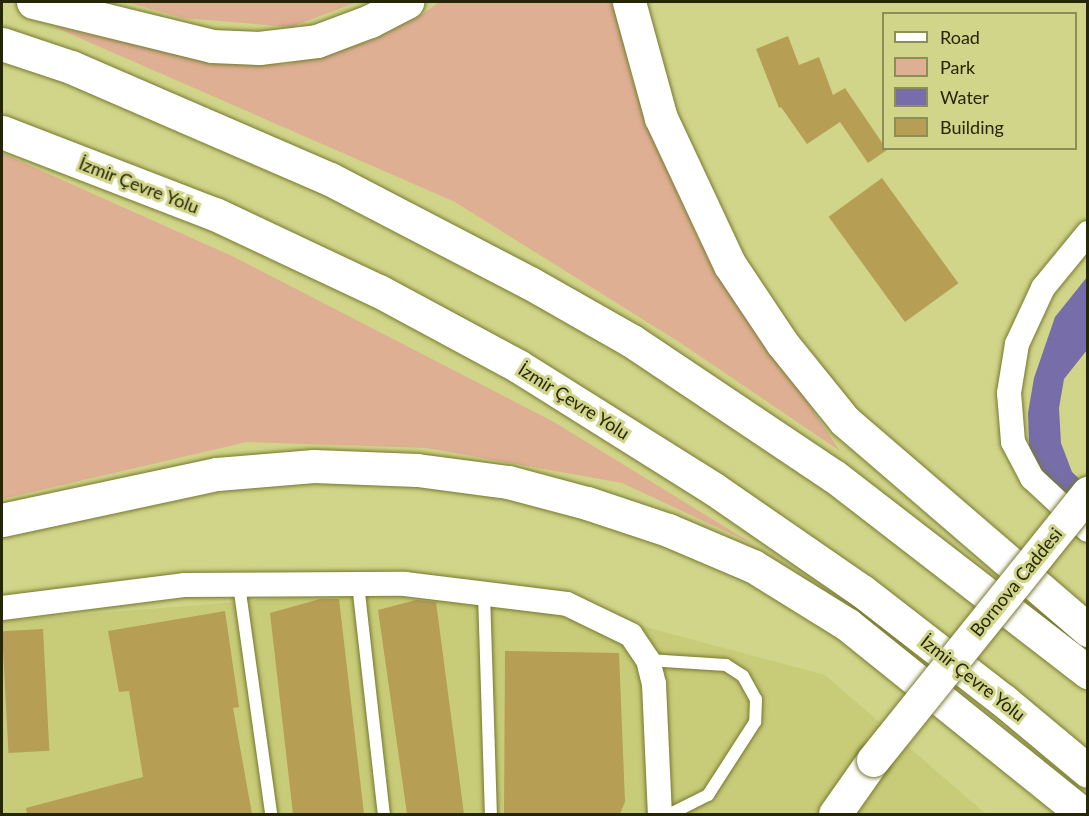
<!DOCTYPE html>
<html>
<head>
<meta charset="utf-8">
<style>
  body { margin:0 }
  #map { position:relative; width:1089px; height:816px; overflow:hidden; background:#d1d589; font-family:Lato,sans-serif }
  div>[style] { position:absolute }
  .built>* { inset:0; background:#c8cc78 }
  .green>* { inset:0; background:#dfaf94 }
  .water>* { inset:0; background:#776da8 }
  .building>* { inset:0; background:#b79e55; transform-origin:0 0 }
  .roads { filter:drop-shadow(0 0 2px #76792e) drop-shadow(0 0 2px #76792e) }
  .lane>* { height:12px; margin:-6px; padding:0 6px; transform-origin:6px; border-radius:6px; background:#fff }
  .street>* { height:24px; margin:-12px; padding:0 12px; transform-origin:12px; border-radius:12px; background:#fff }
  .secondary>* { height:33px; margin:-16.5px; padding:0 16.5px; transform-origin:16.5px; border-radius:16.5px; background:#fff }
  .highway>* { height:33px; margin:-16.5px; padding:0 16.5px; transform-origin:16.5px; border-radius:16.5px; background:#fff }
  .bridges { filter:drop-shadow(0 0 2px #76792e) drop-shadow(0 0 2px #76792e) }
  .secondary-bridge>* { height:33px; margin:-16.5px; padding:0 16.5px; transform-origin:16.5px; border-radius:16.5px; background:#fff }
  span { translate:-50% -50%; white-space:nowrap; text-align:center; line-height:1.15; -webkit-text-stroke:6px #d1d589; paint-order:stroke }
  .street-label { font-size:18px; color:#252606 }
  .frame { position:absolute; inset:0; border:3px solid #252606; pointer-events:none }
  .legend { position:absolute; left:882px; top:12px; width:195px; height:138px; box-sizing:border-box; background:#d1d589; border:2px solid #8c8f55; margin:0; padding:8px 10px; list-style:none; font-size:18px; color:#252606 }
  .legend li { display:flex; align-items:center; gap:12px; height:30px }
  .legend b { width:30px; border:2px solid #8c8f55 }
</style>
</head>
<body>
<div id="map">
  <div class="built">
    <i style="clip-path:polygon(380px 590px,575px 608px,825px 675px,986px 814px,2px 814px,2px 621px)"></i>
  </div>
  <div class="green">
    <i style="clip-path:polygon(126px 2px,357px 2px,291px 27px,183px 18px)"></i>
    <i style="clip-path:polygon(439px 2px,615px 2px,630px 74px,698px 239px,840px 451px,679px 342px,455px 202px,52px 26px,193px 58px,286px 65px,373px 40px,423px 14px)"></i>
    <i style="clip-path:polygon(2px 153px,232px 256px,554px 422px,753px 544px,622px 483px,427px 448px,247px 442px,2px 499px)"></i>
  </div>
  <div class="water">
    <i style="clip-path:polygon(1087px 277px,1087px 350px,1064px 379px,1059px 408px,1061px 443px,1072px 472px,1087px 486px,1087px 519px,1038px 474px,1029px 445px,1028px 413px,1034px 378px,1055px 317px)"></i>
  </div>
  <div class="building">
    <i style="clip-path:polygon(788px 36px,799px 65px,819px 57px,833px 95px,845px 88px,887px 150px,868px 163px,840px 122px,807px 144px,781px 107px,779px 108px,756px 49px)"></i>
    <i style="left:882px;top:178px;width:130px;height:66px;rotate:54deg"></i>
    <i style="clip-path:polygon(320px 599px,339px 599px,364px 814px,293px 814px,270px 613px)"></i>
    <i style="clip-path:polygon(416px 600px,436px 602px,464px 814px,407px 814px,378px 610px)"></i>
    <i style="clip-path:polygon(225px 611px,239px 707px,233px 708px,252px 814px,27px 814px,26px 808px,143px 777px,129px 691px,119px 692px,108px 631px)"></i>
    <i style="left:43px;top:629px;width:122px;height:41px;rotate:87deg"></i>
    <i style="clip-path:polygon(505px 651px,619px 653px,625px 802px,620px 814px,504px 814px)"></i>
  </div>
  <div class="roads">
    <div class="lane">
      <i style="left:358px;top:584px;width:231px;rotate:83.6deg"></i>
      <i style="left:239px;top:585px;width:231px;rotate:82deg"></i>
      <i style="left:484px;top:594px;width:220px;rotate:88.2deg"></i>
      <i style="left:648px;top:660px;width:78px;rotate:3.7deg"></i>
      <i style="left:726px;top:665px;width:20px;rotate:33deg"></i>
      <i style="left:743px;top:676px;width:26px;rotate:61deg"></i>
      <i style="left:756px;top:699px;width:23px;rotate:92deg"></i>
      <i style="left:755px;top:722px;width:87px;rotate:122.8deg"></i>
      <i style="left:708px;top:795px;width:42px;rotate:153.4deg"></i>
    </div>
    <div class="street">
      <i style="left:1088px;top:233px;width:71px;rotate:129.3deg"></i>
      <i style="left:1043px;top:288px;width:62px;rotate:114.9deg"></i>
      <i style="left:1017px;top:344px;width:50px;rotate:99.3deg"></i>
      <i style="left:1009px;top:393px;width:49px;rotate:85.3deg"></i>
      <i style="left:1013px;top:442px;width:41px;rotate:62.2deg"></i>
      <i style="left:1032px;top:478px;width:76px;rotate:42.9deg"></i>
      <i style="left:2px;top:608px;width:183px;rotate:-7.2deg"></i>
      <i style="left:184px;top:585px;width:221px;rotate:-0.3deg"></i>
      <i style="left:405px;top:584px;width:163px;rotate:7deg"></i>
      <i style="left:567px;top:604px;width:71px;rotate:25.8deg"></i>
      <i style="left:631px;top:635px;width:30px;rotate:56deg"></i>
      <i style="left:648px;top:660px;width:25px;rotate:76deg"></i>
      <i style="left:654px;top:684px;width:130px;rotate:87.4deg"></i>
    </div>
    <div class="secondary">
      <i style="left:835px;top:814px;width:66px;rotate:-54.9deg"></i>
    </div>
    <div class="highway">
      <i style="left:33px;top:2px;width:184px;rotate:13.8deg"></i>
      <i style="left:212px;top:46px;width:47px;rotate:2.4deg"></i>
      <i style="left:259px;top:48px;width:58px;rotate:-6.9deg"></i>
      <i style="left:317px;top:41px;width:57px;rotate:-20.7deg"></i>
      <i style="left:370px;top:21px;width:42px;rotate:-27.2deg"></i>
      <i style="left:629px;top:2px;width:120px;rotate:74.6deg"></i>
      <i style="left:661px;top:118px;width:162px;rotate:64.9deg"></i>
      <i style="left:730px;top:265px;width:94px;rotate:56.3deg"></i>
      <i style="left:782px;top:343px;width:100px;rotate:51.1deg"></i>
      <i style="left:845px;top:421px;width:321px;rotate:40.7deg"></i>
      <i style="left:2px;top:44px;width:73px;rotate:18.4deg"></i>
      <i style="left:71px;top:67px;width:282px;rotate:23.4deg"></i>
      <i style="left:330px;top:179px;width:225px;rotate:27.5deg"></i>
      <i style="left:530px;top:283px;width:117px;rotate:29.6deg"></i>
      <i style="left:632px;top:341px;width:243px;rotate:33.8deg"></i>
      <i style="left:834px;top:476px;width:321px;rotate:37.7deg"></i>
      <i style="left:2px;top:132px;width:228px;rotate:21.1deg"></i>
      <i style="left:215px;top:214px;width:181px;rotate:25.2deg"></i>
      <i style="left:379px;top:291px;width:158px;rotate:28.3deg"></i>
      <i style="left:518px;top:366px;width:231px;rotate:32.1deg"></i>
      <i style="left:714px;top:489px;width:180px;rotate:34.6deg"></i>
      <i style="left:862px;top:591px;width:180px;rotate:37.8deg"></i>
      <i style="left:1004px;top:701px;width:109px;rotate:39.8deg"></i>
      <i style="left:2px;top:520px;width:220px;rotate:-12.1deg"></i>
      <i style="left:217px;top:474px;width:97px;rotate:-4.7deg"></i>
      <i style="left:314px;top:466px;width:103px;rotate:2.2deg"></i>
      <i style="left:417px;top:470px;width:92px;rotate:7.5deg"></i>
      <i style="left:508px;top:482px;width:82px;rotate:14.9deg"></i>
      <i style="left:587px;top:503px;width:85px;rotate:18.4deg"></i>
      <i style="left:668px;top:530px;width:92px;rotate:23deg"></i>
      <i style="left:753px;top:566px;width:112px;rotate:31.8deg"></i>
      <i style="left:848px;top:625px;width:302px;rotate:38.8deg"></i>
    </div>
  </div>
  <div class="bridges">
    <div class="secondary-bridge">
      <i style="left:873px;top:760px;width:343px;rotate:-51.2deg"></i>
    </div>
  </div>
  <div class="street-label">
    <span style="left:139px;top:185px;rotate:21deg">İzmir Çevre Yolu</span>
    <span style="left:574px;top:401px;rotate:32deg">İzmir Çevre Yolu</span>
    <span style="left:1016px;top:582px;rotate:-51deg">Bornova Caddesi</span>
    <span style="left:973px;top:678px;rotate:38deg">İzmir Çevre Yolu</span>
  </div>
  <div class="frame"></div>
  <ul class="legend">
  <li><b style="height:8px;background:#fff"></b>Road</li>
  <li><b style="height:16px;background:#dfaf94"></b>Park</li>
  <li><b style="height:16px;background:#776da8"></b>Water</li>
  <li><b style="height:16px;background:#b79e55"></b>Building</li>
  </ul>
</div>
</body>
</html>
